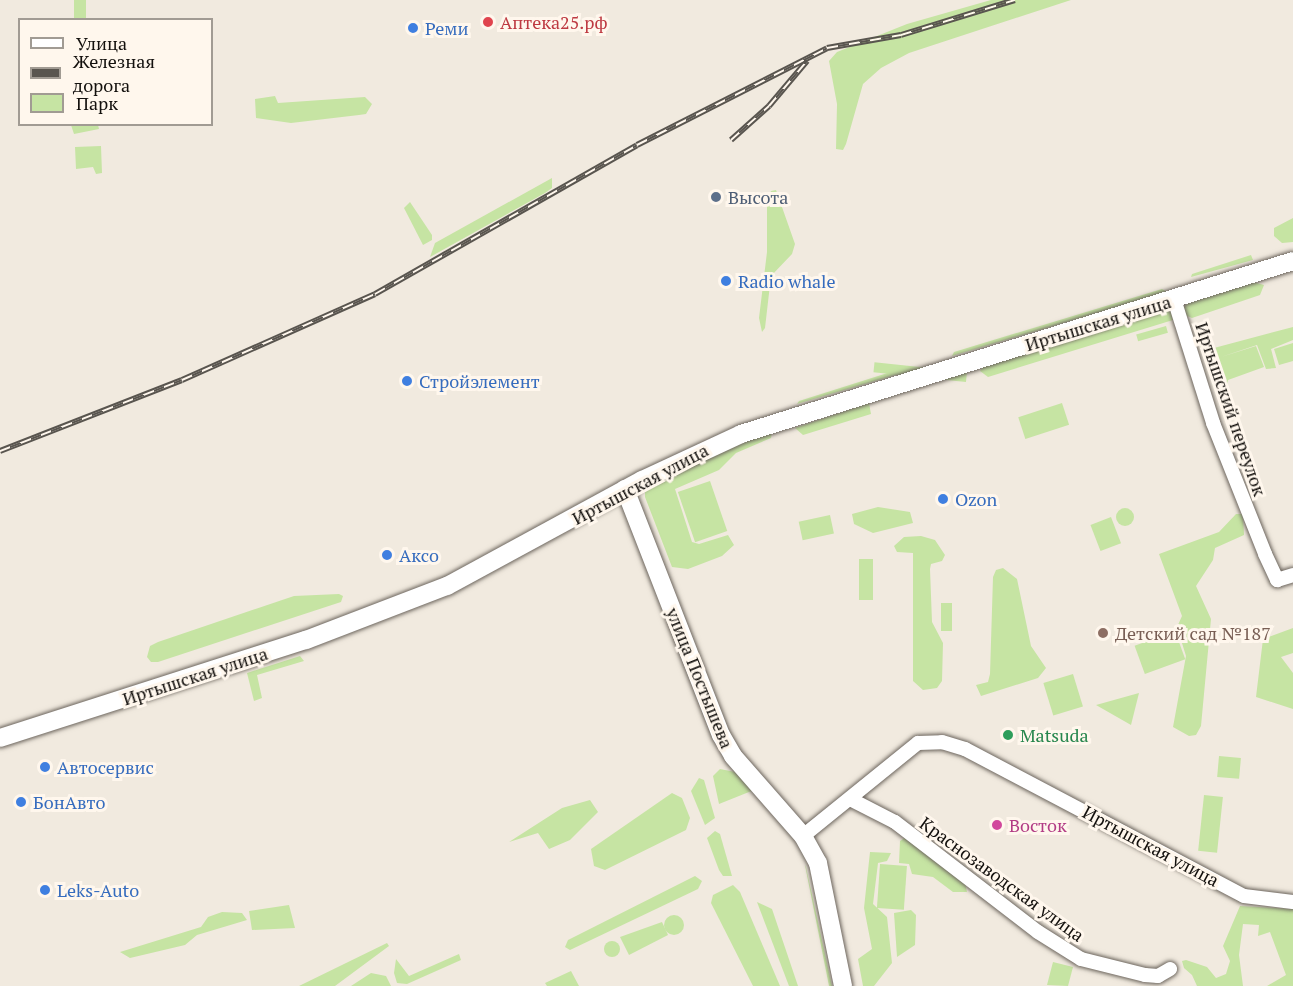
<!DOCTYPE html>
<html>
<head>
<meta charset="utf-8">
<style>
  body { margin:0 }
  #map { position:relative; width:1293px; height:986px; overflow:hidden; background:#f1eadf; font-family:"PT Serif",serif }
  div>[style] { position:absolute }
  .green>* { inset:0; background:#c6e4a3; transform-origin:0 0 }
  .round { border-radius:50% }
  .roads { filter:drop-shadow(0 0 2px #6c655d) drop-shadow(0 0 2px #6c655d) }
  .street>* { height:14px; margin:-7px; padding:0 7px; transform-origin:7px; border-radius:7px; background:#fff }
  .secondary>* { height:18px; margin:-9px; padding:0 9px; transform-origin:9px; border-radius:9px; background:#fff }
  .rail>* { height:6px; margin-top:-3px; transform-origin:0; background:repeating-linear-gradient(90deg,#fff7ed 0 11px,#59554f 0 22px); box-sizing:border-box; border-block:2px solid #59554f }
  .dots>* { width:16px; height:16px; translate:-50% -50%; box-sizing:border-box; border:3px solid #fff7ed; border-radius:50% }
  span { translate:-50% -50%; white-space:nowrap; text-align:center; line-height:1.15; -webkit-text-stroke:6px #fff7ed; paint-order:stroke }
  .health-label { font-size:18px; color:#be3a42 }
  .left { translate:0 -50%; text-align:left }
  .shop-label { font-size:18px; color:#366cbe }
  .service-label { font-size:18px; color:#4e5e75 }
  .street-label { font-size:18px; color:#13100d }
  .education-label { font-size:18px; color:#785e54 }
  .leisure-label { font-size:18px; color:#27864d }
  .hotel-label { font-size:18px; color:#b23c85 }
  .legend { position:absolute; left:18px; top:18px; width:195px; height:108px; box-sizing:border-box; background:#fff7ed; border:2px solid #a19b93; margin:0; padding:8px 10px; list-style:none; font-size:18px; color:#13100d }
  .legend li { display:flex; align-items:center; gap:12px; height:30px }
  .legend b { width:30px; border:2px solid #a19b93 }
</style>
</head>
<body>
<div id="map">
  <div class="green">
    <i style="left:74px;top:0;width:12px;height:19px"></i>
    <i style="clip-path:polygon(991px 0,1071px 0,909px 53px,881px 68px,863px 84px,846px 144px,843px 150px,836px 149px,837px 104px,829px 61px,837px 52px,907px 24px)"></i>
    <i style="clip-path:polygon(275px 96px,278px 103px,365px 97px,372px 104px,366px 114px,359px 115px,291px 123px,256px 118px,255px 99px)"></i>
    <i style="clip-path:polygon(71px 125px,98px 125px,99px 129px,74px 134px)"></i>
    <i style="clip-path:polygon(101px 146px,102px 173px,96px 174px,93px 167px,76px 169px,75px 147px)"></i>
    <i style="clip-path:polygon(552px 178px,552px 188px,545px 193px,430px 257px,435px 243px)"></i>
    <i style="clip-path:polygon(776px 190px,795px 244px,792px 254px,771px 276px,765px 328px,762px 332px,759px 318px,767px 252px,767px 201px,771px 191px)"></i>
    <i style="clip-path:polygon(410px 202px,432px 235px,432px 240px,423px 245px,404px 208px)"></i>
    <i style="clip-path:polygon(1293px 218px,1293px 242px,1282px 243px,1274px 236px,1274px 228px)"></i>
    <i style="clip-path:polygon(1251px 255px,1253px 260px,1191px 277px,1192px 274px)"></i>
    <i style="clip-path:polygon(1253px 282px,1264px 285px,1260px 295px,1192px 318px,1185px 315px,1183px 308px,1188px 303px)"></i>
    <i style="clip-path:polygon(1162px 289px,1167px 292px,952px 356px,954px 352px)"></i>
    <i style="clip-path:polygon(1166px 311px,1171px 311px,1173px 320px,988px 377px,980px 371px,983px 367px)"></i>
    <i style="left:1166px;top:326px;width:7px;height:31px;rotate:74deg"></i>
    <i style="clip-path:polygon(1293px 327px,1293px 340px,1271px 349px,1276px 368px,1266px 369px,1257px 345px,1221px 357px,1256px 346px,1264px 367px,1228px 380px,1227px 389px,1215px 391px,1199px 343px,1211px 341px,1214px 348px)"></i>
    <i style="clip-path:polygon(1293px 343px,1293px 361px,1279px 365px,1274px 349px)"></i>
    <i style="clip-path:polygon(897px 370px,902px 373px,797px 404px,799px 401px)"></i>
    <i style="left:967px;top:372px;width:10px;height:93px;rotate:96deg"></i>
    <i style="clip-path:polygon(869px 403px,871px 414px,803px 435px,795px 428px)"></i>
    <i style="left:1062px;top:403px;width:23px;height:46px;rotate:72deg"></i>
    <i style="clip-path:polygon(772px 431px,771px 438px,736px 453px,719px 470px,675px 489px,692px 542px,699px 544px,728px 535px,734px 545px,722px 556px,688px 569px,672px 567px,645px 497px,645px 487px,650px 480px)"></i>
    <i style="left:710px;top:481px;width:53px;height:34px;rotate:71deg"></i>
    <i style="clip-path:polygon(878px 507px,910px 512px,913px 523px,873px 533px,854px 524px,852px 514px)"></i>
    <i class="round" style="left:1116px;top:508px;width:18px;height:18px"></i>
    <i style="clip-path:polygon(1236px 514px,1243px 514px,1244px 535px,1215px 548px,1213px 560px,1196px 586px,1211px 619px,1201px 726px,1196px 735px,1189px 736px,1173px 727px,1186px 656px,1177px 627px,1182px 616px,1159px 554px,1219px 532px)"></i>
    <i style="left:830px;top:515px;width:19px;height:32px;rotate:78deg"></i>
    <i style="left:1111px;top:517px;width:28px;height:22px;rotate:69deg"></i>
    <i style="clip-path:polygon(921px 536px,935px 540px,945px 555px,942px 561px,931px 564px,930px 569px,932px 622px,943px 643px,942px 681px,937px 688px,923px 690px,913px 681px,913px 553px,897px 552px,894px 546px,904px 537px)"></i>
    <i style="left:859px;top:559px;width:14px;height:41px"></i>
    <i style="clip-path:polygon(1003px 568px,1017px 579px,1031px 646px,1046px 668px,1038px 678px,981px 696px,976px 685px,988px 682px,990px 674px,993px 577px,996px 570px)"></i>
    <i style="clip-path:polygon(339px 594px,343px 596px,341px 602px,158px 662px,151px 662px,147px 657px,150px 646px,158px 642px,294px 596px)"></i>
    <i style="left:941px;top:603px;width:11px;height:28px"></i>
    <i style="clip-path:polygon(1293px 628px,1293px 653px,1281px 657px,1293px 673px,1293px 709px,1256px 697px,1263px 639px)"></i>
    <i style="left:1175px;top:631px;width:30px;height:43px;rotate:70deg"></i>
    <i style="clip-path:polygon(300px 656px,304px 661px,257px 675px,262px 698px,254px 701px,247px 673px)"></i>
    <i style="left:1073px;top:674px;width:34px;height:31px;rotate:73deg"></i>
    <i style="clip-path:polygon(1139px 693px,1131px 725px,1096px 705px)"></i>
    <i style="left:1219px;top:756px;width:22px;height:21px;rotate:5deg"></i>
    <i style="clip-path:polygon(720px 769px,735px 772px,754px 790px,719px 804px,713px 776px)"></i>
    <i style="clip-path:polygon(699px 778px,704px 780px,715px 818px,705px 825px,691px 791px)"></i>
    <i style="clip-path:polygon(672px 793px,682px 798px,690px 818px,686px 830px,605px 870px,594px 866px,591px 849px)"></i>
    <i style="left:1204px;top:795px;width:19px;height:56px;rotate:6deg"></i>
    <i style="clip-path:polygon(590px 800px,598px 812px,570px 840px,549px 849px,538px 833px,509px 842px,562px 808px)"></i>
    <i style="clip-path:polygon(715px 831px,720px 834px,732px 876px,723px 876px,719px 870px,707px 838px)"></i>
    <i style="clip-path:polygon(906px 837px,965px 883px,967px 892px,953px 892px,933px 877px,912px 874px,909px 864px,899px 863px,900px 841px)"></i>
    <i style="clip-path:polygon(870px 852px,891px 853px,887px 861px,878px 863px,873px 904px,887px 917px,892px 963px,874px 986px,863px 986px,858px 959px,872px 949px,864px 908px)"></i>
    <i style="left:880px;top:864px;width:27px;height:44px;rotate:4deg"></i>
    <i style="clip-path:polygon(805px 865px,806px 867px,832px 986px,829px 986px)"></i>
    <i style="clip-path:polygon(695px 876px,702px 881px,698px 889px,570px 950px,565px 947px,568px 940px)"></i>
    <i style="clip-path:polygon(733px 885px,740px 892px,780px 986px,753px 986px,711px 903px,713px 895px)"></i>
    <i style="clip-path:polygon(757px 902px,772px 909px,798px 986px,789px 986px)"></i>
    <i style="clip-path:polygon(289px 905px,295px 928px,252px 930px,249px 911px)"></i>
    <i style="clip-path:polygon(1240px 906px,1293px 909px,1293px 986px,1267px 986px,1286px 975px,1270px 932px,1258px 936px,1259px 925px,1243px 924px,1239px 955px,1243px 986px,1197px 986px,1192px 975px,1184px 968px,1182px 961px,1186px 960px,1207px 967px,1216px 978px,1226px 974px,1230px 961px,1223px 946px)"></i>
    <i style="clip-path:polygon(911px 910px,916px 915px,915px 945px,897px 957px,894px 913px)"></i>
    <i style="clip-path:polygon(222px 912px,242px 913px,247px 920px,197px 935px,185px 945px,130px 958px,120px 952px,201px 927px,208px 917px)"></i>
    <i class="round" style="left:664px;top:915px;width:20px;height:20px"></i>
    <i style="clip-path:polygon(662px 922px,668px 935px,629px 955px,620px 937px)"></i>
    <i class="round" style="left:604px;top:941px;width:16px;height:16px"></i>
    <i style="clip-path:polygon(387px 943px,389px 946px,335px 986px,299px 986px)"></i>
    <i style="clip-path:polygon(459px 954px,461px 960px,407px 984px,397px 983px,394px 973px,396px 959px,409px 976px)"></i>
    <i style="clip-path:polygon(1053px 962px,1073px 967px,1068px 986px,1047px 985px)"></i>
    <i style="clip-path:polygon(571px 971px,579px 986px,547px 986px,545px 983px)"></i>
    <i style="clip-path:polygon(371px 973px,386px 976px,391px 986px,351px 986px)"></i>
  </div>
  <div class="roads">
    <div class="street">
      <i style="left:1174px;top:299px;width:130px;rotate:72.5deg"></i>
      <i style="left:1213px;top:423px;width:141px;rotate:68.3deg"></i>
      <i style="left:1265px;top:554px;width:29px;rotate:65deg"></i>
      <i style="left:1277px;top:580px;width:17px;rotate:-17deg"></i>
      <i style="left:852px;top:800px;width:48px;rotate:27.1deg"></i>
      <i style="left:895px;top:822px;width:180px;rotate:37.6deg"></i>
      <i style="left:1038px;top:932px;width:51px;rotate:32.1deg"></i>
      <i style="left:1081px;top:959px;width:66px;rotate:14deg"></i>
      <i style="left:1145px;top:975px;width:13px;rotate:4deg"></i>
      <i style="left:1158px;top:976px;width:14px;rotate:-30deg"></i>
      <i style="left:803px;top:836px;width:148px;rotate:-39deg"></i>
      <i style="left:918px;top:743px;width:24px;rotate:-2deg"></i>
      <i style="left:942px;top:742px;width:24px;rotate:17deg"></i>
      <i style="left:965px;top:749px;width:315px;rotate:27.8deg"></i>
      <i style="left:1244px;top:896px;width:49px;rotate:7deg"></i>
    </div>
    <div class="secondary">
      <i style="left:625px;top:489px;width:264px;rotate:68.7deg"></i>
      <i style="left:721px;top:735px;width:24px;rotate:60deg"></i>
      <i style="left:733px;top:756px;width:106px;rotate:48.8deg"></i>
      <i style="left:803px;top:836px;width:31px;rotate:61deg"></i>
      <i style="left:818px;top:863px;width:126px;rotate:78.5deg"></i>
      <i style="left:0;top:738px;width:321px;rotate:-17.8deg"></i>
      <i style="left:306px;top:640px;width:151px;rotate:-21deg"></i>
      <i style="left:447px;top:586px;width:222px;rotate:-28.5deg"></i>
      <i style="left:642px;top:480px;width:109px;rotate:-24.9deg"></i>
      <i style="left:741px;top:434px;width:578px;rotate:-17.4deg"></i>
    </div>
  </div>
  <div class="rail">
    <i style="left:731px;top:140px;width:51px;rotate:-41.8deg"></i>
    <i style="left:769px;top:106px;width:59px;rotate:-49.8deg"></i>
    <i style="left:0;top:451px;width:195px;rotate:-21.3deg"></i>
    <i style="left:182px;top:380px;width:211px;rotate:-24deg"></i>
    <i style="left:375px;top:294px;width:301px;rotate:-29.6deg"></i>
    <i style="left:637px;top:145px;width:213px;rotate:-27deg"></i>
    <i style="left:827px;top:48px;width:75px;rotate:-10deg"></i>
    <i style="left:901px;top:35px;width:119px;rotate:-17.1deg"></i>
  </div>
  <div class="dots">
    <i style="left:488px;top:22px;background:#e0444e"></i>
    <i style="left:413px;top:28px;background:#3f7fe0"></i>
    <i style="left:716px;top:197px;background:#5c6f8a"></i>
    <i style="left:726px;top:281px;background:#3f7fe0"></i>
    <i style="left:407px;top:381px;background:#3f7fe0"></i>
    <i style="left:943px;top:499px;background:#3f7fe0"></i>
    <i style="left:387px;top:555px;background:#3f7fe0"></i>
    <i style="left:1103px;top:633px;background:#8d6e63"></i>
    <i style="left:1008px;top:735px;background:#2e9e5b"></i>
    <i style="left:45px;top:767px;background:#3f7fe0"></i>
    <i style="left:21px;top:802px;background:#3f7fe0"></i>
    <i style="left:997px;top:825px;background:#d1479c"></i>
    <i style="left:45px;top:890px;background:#3f7fe0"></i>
  </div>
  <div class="health-label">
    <span class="left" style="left:500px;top:22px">Аптека25.рф</span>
  </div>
  <div class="shop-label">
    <span class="left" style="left:425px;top:28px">Реми</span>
    <span class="left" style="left:738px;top:281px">Radio whale</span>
    <span class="left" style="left:419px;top:381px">Стройэлемент</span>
    <span class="left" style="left:955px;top:499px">Ozon</span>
    <span class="left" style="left:399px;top:555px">Аксо</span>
    <span class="left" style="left:57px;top:767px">Автосервис</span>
    <span class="left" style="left:33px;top:802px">БонАвто</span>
    <span class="left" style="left:57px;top:890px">Leks-Auto</span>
  </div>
  <div class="service-label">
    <span class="left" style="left:728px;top:197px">Высота</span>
  </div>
  <div class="street-label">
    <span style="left:1098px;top:323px;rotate:-17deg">Иртышская улица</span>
    <span style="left:1231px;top:409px;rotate:71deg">Иртышский переулок</span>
    <span style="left:640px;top:484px;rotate:-28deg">Иртышская улица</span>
    <span style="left:195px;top:676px;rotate:-18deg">Иртышская улица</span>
    <span style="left:700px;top:678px;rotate:68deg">улица Постышева</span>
    <span style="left:1151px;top:846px;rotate:28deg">Иртышская улица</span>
    <span style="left:1002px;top:879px;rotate:36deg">Краснозаводская улица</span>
  </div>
  <div class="education-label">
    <span class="left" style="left:1115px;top:633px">Детский сад №187</span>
  </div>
  <div class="leisure-label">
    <span class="left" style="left:1020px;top:735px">Matsuda</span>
  </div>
  <div class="hotel-label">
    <span class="left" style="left:1009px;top:825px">Восток</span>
  </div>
  <ul class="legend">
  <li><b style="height:8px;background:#fff"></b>Улица</li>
  <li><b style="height:8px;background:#59554f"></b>Железная дорога</li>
  <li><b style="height:16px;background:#c6e4a3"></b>Парк</li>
  </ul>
</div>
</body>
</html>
